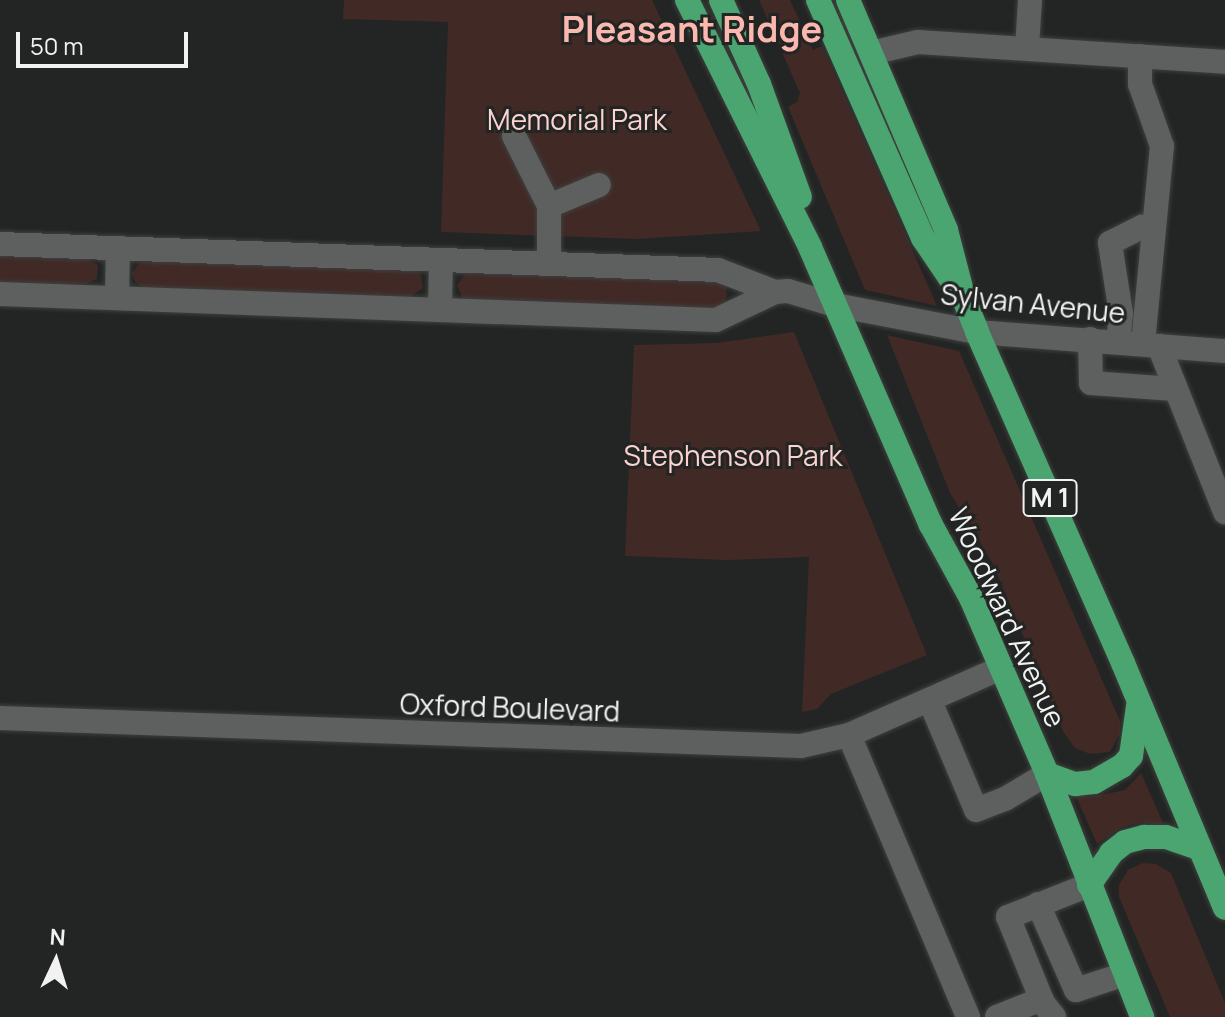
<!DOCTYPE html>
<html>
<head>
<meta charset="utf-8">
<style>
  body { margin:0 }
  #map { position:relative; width:1225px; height:1017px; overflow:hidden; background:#222523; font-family:Manrope,sans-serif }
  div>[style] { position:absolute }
  .green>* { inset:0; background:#412926 }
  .roads { filter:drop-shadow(0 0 2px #3e403e) drop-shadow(0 0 2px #3e403e) }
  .minor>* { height:24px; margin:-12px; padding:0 12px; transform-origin:12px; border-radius:12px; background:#5d605e }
  .major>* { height:24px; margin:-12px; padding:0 12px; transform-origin:12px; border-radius:12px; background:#4aa570 }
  span { translate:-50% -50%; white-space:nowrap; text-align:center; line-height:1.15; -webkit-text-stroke:6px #222523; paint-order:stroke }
  .shield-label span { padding:2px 6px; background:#222523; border:2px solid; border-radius:6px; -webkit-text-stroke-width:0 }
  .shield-label { font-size:26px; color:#f1f2f1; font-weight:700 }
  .park-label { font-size:28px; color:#fcd3ce }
  .street-label { font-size:28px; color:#f1f2f1 }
  .district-label { font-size:36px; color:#fbb8af; font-weight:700 }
  .north { position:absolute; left:16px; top:921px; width:80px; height:80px; -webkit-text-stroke:6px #222523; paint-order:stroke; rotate:4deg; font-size:22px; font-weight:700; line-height:32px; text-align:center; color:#f1f2f1 }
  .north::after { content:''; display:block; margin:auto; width:28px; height:36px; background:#f1f2f1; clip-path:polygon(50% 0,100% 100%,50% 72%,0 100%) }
  .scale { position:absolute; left:16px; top:32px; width:172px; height:36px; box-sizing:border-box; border:4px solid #f1f2f1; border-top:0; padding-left:10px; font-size:24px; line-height:28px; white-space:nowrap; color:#f1f2f1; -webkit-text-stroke:6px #222523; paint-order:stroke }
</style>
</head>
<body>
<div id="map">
  <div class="green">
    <i style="clip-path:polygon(344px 0,652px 0,761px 231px,638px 239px,441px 232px,448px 22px,343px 19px)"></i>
    <i style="clip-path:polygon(759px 0,790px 0,813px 50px,822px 46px,937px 306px,865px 290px,788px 107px,797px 102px,800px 93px)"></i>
    <i style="clip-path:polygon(0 255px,85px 258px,98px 265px,97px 279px,84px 285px,0 282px)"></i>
    <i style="clip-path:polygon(141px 260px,416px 270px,421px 275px,423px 288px,408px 298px,143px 288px,135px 282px,132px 273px)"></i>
    <i style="clip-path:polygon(467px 272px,719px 280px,726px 286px,727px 295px,725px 302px,715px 309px,470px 300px,462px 297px,457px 285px)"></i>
    <i style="clip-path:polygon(794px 332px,927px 655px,831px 694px,817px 709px,802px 712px,809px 557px,727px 560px,625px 556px,634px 345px,717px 343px)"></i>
    <i style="clip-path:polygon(887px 335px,959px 351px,1120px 721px,1120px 733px,1110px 752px,1090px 754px,1075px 748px,1064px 733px,993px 564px,950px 493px)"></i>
    <i style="clip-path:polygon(1141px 773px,1164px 825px,1141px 822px,1122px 827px,1097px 844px,1075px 794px,1090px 797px,1125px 790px)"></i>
    <i style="clip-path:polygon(1143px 863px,1156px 864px,1171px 873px,1225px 1003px,1225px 1017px,1170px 1017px,1119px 897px,1119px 885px,1128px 870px)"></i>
  </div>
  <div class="roads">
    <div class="minor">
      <i style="left:1027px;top:48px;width:48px;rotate:-86.4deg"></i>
      <i style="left:871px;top:53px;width:48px;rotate:-13.2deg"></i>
      <i style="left:918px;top:42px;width:308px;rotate:3.7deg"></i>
      <i style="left:1140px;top:56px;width:28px;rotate:90deg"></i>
      <i style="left:1140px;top:84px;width:66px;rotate:70.5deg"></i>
      <i style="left:1162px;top:146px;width:199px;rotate:95.5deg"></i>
      <i style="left:514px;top:136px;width:78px;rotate:63.4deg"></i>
      <i style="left:0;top:244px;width:718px;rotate:2.07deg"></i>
      <i style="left:718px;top:270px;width:61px;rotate:21.1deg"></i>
      <i style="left:549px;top:264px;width:58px;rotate:-90deg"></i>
      <i style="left:549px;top:206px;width:54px;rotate:-22.8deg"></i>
      <i style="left:0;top:294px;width:716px;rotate:2.08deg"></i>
      <i style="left:716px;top:320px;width:65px;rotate:-25.4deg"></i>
      <i style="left:775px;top:292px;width:13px;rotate:-4deg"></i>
      <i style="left:788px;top:291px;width:49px;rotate:16.6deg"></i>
      <i style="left:835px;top:305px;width:145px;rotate:10.8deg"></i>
      <i style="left:977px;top:332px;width:249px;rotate:4.4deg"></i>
      <i style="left:117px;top:298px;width:50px;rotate:-88.9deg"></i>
      <i style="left:440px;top:310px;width:50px;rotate:-88.9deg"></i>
      <i style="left:1090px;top:339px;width:44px;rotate:88.7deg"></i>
      <i style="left:1091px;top:383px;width:83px;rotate:4.1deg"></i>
      <i style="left:1118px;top:342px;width:28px;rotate:-84deg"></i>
      <i style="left:1121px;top:314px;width:72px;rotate:-98.8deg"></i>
      <i style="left:1110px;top:243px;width:36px;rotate:-27deg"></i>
      <i style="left:1142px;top:227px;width:12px;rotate:5deg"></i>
      <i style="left:1159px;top:346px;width:179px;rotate:68.3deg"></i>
      <i style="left:930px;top:701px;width:118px;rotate:67.1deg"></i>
      <i style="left:976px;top:810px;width:31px;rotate:-21deg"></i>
      <i style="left:1005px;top:799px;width:49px;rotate:-30.8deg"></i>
      <i style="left:0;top:718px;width:801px;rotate:2deg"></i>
      <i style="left:801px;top:746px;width:49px;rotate:-12.9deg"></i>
      <i style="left:849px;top:735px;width:166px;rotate:-23.8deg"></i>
      <i style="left:849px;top:735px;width:306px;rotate:67.1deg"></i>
      <i style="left:1038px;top:904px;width:94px;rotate:66.2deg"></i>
      <i style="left:1076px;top:990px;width:52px;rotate:-18.1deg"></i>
      <i style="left:997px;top:1017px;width:48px;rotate:-21.8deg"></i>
      <i style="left:1054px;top:1017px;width:18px;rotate:-128deg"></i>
      <i style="left:1043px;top:1003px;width:93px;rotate:-112.1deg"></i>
      <i style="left:1008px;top:917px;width:87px;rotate:-21.6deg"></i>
    </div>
    <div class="major">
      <i style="left:687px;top:0;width:276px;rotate:63.5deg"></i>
      <i style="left:810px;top:247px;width:303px;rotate:66.5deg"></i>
      <i style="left:931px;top:525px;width:83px;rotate:61.3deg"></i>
      <i style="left:971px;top:598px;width:192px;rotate:66.6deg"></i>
      <i style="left:1047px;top:774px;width:261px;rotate:68.6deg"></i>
      <i style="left:721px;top:0;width:92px;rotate:65.7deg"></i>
      <i style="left:759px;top:84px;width:120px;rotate:70.1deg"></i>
      <i style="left:818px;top:0;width:260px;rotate:66.2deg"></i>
      <i style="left:923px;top:238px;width:55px;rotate:56deg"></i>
      <i style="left:848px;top:0;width:250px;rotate:66.9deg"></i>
      <i style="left:946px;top:230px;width:71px;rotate:75.4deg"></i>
      <i style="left:964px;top:299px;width:35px;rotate:68deg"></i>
      <i style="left:977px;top:332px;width:362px;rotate:66.2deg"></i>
      <i style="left:1123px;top:663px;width:265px;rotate:67.4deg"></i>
      <i style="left:1047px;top:774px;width:30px;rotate:20deg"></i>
      <i style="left:1075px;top:784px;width:19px;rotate:-6deg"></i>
      <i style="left:1094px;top:782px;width:32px;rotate:-30deg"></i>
      <i style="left:1122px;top:766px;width:13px;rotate:-48deg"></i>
      <i style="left:1131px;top:756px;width:50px;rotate:-82deg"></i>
      <i style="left:1089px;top:885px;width:39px;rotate:-55deg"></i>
      <i style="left:1111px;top:853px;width:18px;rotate:-38deg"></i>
      <i style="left:1125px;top:842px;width:20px;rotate:-15deg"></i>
      <i style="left:1144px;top:837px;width:22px"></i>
      <i style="left:1166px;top:837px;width:36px;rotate:19deg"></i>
    </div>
  </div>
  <div class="shield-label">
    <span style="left:1050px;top:498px">M 1</span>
  </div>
  <div class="park-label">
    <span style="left:577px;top:119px">Memorial Park</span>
    <span style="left:733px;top:455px">Stephenson Park</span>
  </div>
  <div class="street-label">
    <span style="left:1033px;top:303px;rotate:6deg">Sylvan Avenue</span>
    <span style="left:1008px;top:617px;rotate:65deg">Woodward Avenue</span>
    <span style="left:510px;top:707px;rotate:2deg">Oxford Boulevard</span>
  </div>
  <div class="district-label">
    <span style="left:692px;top:29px">Pleasant Ridge</span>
  </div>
  <div class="north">N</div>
  <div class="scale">50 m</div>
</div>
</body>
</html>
